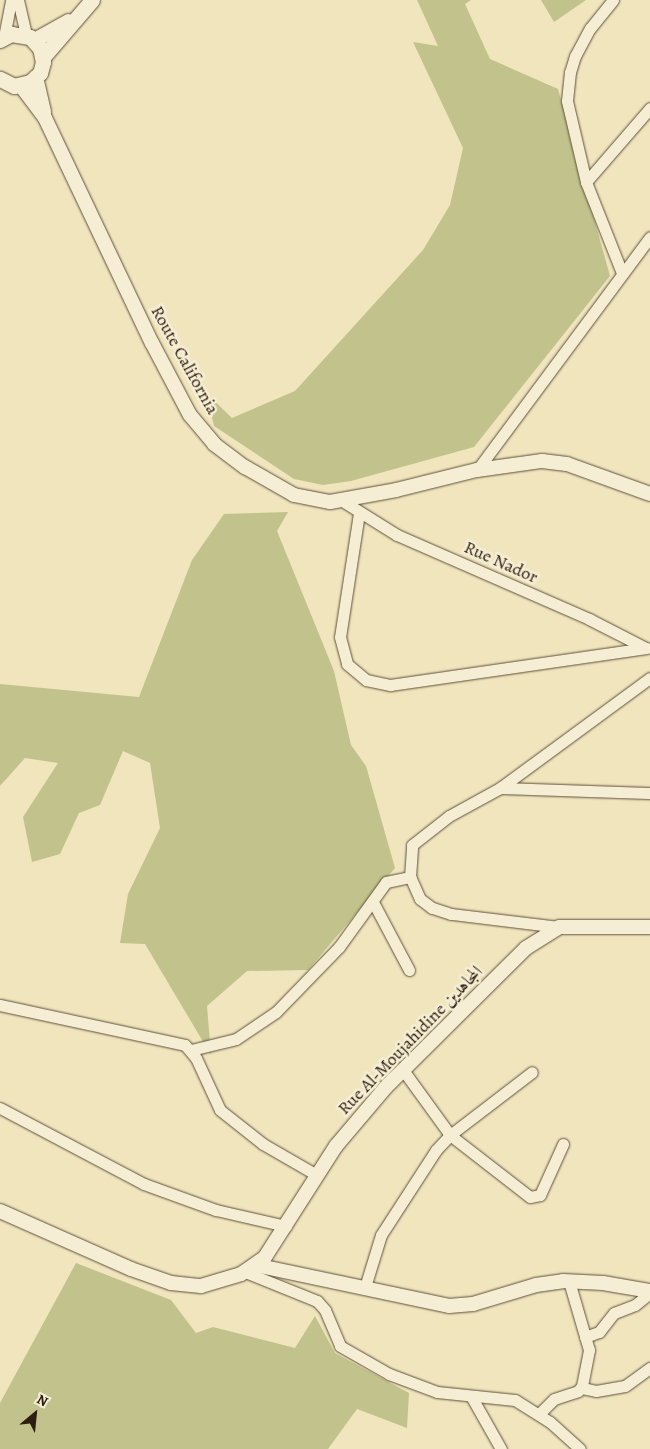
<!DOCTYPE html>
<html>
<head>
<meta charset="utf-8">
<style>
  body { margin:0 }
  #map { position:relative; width:650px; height:1449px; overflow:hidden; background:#f0e5bd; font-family:Alegreya,Amiri,serif }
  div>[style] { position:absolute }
  .green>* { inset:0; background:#c2c28c }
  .roads { filter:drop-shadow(0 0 1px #5e503a) drop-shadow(0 0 1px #5e503a) }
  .minor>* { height:11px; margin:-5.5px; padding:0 5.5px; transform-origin:5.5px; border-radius:5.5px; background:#f5eed4 }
  .tertiary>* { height:14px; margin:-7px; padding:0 7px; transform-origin:7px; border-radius:7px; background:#f5eed4 }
  .secondary>* { height:15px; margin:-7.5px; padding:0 7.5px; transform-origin:7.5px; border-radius:7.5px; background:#f5eed4 }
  span { translate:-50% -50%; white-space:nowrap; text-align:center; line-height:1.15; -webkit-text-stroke:5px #f5eed4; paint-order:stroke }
  .street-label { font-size:18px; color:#2d1e0f }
  .north { position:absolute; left:10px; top:1389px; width:50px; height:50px; -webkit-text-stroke:4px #f5eed4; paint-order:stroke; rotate:28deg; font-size:14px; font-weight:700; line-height:20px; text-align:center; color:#2d1e0f }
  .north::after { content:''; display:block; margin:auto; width:18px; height:22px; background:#2d1e0f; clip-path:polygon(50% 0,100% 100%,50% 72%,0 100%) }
</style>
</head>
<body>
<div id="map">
  <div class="green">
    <i style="clip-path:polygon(417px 0,471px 0,465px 4px,490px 59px,558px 89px,610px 276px,474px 447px,351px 481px,323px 485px,294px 479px,214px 426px,206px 393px,232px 418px,295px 391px,423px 250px,450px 205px,463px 148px,413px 42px,438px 46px)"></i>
    <i style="clip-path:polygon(541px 0,586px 0,554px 22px)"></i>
    <i style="clip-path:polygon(288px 512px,277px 531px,334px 671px,351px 745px,366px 766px,395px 868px,308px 970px,247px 971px,207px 1006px,211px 1055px,145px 944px,120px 943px,128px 894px,160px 828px,150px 763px,123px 751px,100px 805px,79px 813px,60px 854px,32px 862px,23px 817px,58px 763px,25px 758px,0 786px,0 684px,139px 697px,192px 560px,224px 514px)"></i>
    <i style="clip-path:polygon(76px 1263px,171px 1300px,196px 1333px,213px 1327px,295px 1348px,315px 1316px,335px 1353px,409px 1393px,407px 1428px,357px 1409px,328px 1449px,0 1449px,0 1403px)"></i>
  </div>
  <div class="roads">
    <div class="minor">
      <i style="left:18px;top:0;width:36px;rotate:77deg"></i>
      <i style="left:613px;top:0;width:36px;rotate:129deg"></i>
      <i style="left:590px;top:28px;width:32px;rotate:118deg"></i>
      <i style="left:575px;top:56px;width:17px;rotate:107deg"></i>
      <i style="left:570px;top:72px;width:29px;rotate:96deg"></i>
      <i style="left:567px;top:101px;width:83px;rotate:76.8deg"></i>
      <i style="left:586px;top:182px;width:98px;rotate:68.4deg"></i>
      <i style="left:4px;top:37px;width:38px;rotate:-79deg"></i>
      <i style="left:586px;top:182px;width:98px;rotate:-49.1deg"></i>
      <i style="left:477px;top:470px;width:290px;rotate:-53.4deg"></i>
      <i style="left:341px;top:500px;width:66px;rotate:32deg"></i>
      <i style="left:397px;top:535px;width:210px;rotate:23.6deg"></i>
      <i style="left:589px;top:619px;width:64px;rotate:27deg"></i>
      <i style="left:359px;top:513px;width:125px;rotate:98.7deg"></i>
      <i style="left:340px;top:637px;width:28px;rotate:75deg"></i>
      <i style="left:347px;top:664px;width:25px;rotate:40deg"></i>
      <i style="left:366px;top:680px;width:25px;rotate:12deg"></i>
      <i style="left:390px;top:685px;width:259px;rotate:-8.2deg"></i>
      <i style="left:500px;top:788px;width:150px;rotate:1.9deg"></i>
      <i style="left:373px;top:902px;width:77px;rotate:62.1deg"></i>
      <i style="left:559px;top:927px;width:109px;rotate:-173.1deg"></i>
      <i style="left:451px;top:914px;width:20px;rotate:-162deg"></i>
      <i style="left:432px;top:908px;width:15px;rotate:-143deg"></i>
      <i style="left:420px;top:899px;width:24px;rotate:-114deg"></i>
      <i style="left:410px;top:877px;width:32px;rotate:-86deg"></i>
      <i style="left:412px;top:845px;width:47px;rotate:-38.1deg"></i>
      <i style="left:449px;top:816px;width:58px;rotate:-28.8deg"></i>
      <i style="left:500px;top:788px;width:186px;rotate:-36.3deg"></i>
      <i style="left:0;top:1005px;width:189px;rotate:12.2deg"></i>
      <i style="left:185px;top:1045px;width:17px;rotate:50deg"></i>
      <i style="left:196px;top:1058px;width:57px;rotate:65.2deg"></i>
      <i style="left:220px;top:1110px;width:55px;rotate:38.3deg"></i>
      <i style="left:263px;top:1144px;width:62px;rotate:29.9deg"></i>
      <i style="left:191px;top:1050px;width:46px;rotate:-13.7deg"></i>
      <i style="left:236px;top:1039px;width:48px;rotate:-34deg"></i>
      <i style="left:276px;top:1012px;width:91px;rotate:-45.9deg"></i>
      <i style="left:339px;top:947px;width:80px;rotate:-54.1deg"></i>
      <i style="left:386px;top:882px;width:25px;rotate:-12deg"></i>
      <i style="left:403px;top:1070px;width:80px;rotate:54.1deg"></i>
      <i style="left:450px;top:1135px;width:101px;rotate:37.8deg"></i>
      <i style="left:530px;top:1197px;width:10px;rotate:-11deg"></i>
      <i style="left:540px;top:1195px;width:56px;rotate:-65.7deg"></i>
      <i style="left:0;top:1108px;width:163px;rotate:27.8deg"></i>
      <i style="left:144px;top:1184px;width:77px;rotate:19.9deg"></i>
      <i style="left:216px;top:1210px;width:72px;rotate:12.9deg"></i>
      <i style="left:245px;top:1272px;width:78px;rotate:21.9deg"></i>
      <i style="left:317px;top:1301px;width:12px;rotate:48deg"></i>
      <i style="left:325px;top:1310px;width:39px;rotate:67deg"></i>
      <i style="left:340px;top:1346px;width:56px;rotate:29.7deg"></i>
      <i style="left:389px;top:1374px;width:51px;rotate:20.6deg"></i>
      <i style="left:437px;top:1392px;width:78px;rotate:5.9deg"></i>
      <i style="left:515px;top:1400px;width:41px;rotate:32.2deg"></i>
      <i style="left:550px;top:1422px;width:40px;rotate:42deg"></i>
      <i style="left:365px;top:1287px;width:54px;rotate:-72.9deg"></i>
      <i style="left:381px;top:1235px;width:101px;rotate:-57.1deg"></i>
      <i style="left:436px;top:1150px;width:21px;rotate:-47deg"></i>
      <i style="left:450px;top:1135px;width:103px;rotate:-37.5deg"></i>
      <i style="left:585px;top:1337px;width:15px;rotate:-20deg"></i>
      <i style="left:599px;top:1332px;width:24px;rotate:-52deg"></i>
      <i style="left:614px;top:1313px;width:22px;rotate:-21deg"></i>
      <i style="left:635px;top:1305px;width:19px;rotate:-39deg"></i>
      <i style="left:582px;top:1388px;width:14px;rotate:12deg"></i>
      <i style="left:596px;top:1391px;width:29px;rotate:-10deg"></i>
      <i style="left:625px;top:1386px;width:31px;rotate:-36deg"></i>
      <i style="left:471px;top:1396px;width:61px;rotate:60.5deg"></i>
      <i style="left:539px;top:1414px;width:21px;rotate:-45deg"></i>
      <i style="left:554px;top:1399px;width:25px;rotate:-18deg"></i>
      <i style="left:578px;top:1391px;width:6px;rotate:-51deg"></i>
      <i style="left:582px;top:1386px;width:37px;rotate:-79deg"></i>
      <i style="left:589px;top:1350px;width:72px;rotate:-106.2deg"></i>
    </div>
    <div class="tertiary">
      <i style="left:36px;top:77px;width:36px;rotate:77deg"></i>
      <i style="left:21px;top:86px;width:40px;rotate:53deg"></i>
      <i style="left:45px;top:118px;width:249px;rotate:64.6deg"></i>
      <i style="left:152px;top:343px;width:81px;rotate:62.2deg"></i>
      <i style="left:190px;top:415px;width:38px;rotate:50deg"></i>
      <i style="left:214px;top:444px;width:39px;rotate:37deg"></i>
      <i style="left:245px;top:467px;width:56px;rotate:29.7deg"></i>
      <i style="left:294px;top:495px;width:37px;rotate:11deg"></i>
      <i style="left:330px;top:502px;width:67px;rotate:-10.3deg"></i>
      <i style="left:396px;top:490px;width:83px;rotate:-13.9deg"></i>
      <i style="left:477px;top:470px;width:66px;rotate:-7.9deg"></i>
      <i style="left:542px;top:461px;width:25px;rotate:7deg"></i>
      <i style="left:567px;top:464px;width:88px;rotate:19.9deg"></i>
      <i style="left:0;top:1211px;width:143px;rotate:23.9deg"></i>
      <i style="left:131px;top:1269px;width:42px;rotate:19.3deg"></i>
      <i style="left:171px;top:1283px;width:30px;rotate:6deg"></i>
      <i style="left:201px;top:1286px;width:42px;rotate:-16.7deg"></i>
      <i style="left:241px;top:1274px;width:29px;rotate:-35deg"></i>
      <i style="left:265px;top:1257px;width:132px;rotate:-57.4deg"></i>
      <i style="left:336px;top:1146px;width:77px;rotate:-49.7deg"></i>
      <i style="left:386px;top:1087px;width:197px;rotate:-44.8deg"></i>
      <i style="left:526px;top:948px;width:39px;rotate:-32deg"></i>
      <i style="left:559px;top:927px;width:91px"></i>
      <i style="left:255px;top:1265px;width:198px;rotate:11.9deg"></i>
      <i style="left:449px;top:1306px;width:24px;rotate:-5deg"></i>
      <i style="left:473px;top:1304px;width:66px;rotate:-16.8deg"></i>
      <i style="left:536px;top:1285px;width:27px;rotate:-8deg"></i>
      <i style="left:563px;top:1281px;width:40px;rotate:2.9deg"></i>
      <i style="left:603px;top:1283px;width:48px;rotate:9.7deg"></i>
    </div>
    <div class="secondary">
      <i style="left:0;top:40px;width:13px;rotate:-29deg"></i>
      <i style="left:11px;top:34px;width:19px;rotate:9deg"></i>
      <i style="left:30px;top:37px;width:15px;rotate:48deg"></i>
      <i style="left:40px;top:48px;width:14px;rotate:78deg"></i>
      <i style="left:43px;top:62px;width:11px;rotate:105deg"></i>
      <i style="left:40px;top:73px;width:13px;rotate:138deg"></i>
      <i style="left:30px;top:82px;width:16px;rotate:166deg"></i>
      <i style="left:14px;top:86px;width:16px;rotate:-153deg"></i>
      <i style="left:34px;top:40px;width:39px;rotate:-29deg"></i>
      <i style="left:43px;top:57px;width:75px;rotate:-49.3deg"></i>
    </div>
  </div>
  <div class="street-label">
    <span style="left:185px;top:360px;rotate:61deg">Route California</span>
    <span style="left:501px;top:562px;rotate:24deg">Rue Nador</span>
    <span style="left:410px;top:1040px;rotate:-46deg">Rue Al-Moujahidine المجاهدين</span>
  </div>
  <div class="north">N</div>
</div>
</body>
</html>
